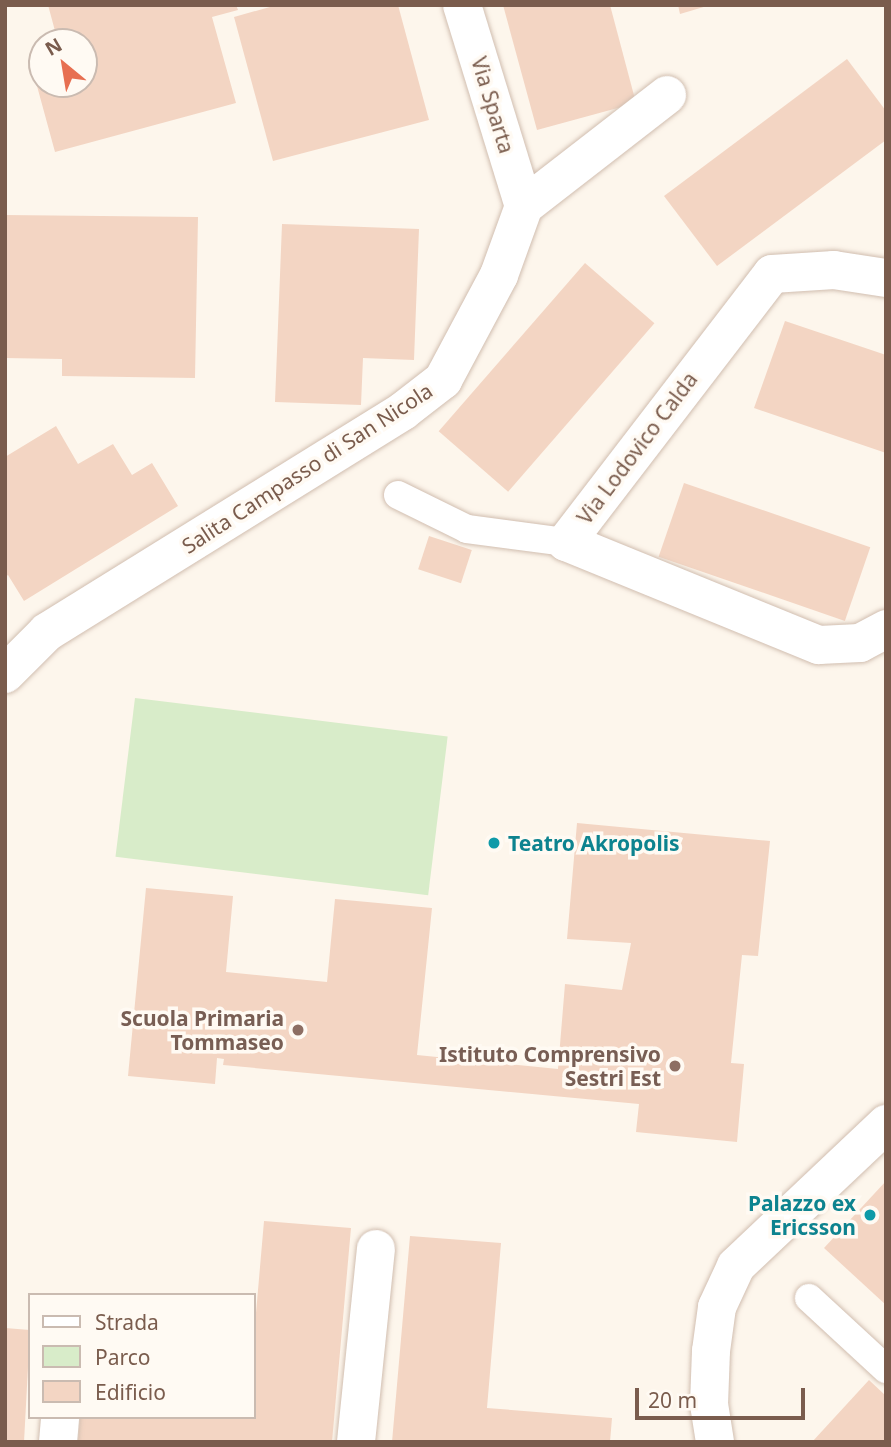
<!DOCTYPE html>
<html>
<head>
<meta charset="utf-8">
<style>
  body { margin:0 }
  #map { position:relative; width:891px; height:1447px; overflow:hidden; background:#fdf6ec; font-family:"Noto Sans",sans-serif }
  div>[style] { position:absolute }
  .green>* { inset:0; background:#d8ecc9; transform-origin:0 0 }
  .building>* { inset:0; background:#f3d5c3; transform-origin:0 0 }
  .roads { filter:drop-shadow(0 0 2px #d1beb0) drop-shadow(0 0 2px #d1beb0) }
  .service>* { height:28px; margin:-14px; padding:0 14px; transform-origin:14px; border-radius:14px; background:#fff }
  .minor>* { height:38px; margin:-19px; padding:0 19px; transform-origin:19px; border-radius:19px; background:#fff }
  .dots>* { width:19px; height:19px; translate:-50% -50%; box-sizing:border-box; border:4px solid #fffaf3; border-radius:50% }
  span { translate:-50% -50%; white-space:nowrap; text-align:center; line-height:1.15; -webkit-text-stroke:7px #fffaf3; paint-order:stroke }
  .street-label { font-size:21px; color:#7a5c4d }
  .culture-label { font-size:21px; color:#0d838f; font-weight:700 }
  .left { translate:0 -50%; text-align:left }
  .right { translate:-100% -50%; text-align:right }
  .education-label { font-size:21px; color:#785e54; font-weight:700 }
  .frame { position:absolute; inset:0; border:7px solid #7a5c4d; pointer-events:none }
  .legend { position:absolute; left:28px; top:1293px; width:228px; height:126px; box-sizing:border-box; background:#fffaf3; border:2px solid #cabbb1; margin:0; padding:9px 12px; list-style:none; font-size:21px; color:#7a5c4d }
  .legend li { display:flex; align-items:center; gap:14px; height:35px }
  .legend b { width:35px; border:2px solid #cabbb1 }
  .north { position:absolute; left:28px; top:28px; width:70px; height:70px; box-sizing:border-box; background:#fffaf3; border:2px solid #cabbb1; border-radius:50%; rotate:330deg; font-size:19px; font-weight:700; line-height:28px; text-align:center; color:#7a5c4d }
  .north::after { content:''; display:block; margin:auto; width:24px; height:32px; background:#e76f51; clip-path:polygon(50% 0,100% 100%,50% 72%,0 100%) }
  .scale { position:absolute; left:635px; top:1388px; width:170px; height:32px; box-sizing:border-box; border:4px solid #7a5c4d; border-top:0; padding-left:9px; font-size:21px; line-height:24px; white-space:nowrap; color:#7a5c4d; -webkit-text-stroke:5px #fffaf3; paint-order:stroke }
</style>
</head>
<body>
<div id="map">
  <div class="green">
    <i style="left:135px;top:698px;width:315px;height:160px;rotate:7deg"></i>
  </div>
  <div class="building">
    <i style="clip-path:polygon(48px 5px,236px 5px,238px 10px,212px 17px,236px 103px,55px 152px,31px 64px,42px 62px,42px 84px,84px 84px,84px 42px,58px 42px)"></i>
    <i style="clip-path:polygon(277px 5px,398px 5px,429px 120px,273px 161px,234px 17px)"></i>
    <i style="clip-path:polygon(503px 5px,610px 5px,636px 103px,537px 130px)"></i>
    <i style="clip-path:polygon(678px 5px,706px 5px,707px 6px,680px 14px)"></i>
    <i style="clip-path:polygon(847px 59px,886px 111px,886px 140px,717px 266px,664px 196px)"></i>
    <i style="clip-path:polygon(5px 215px,198px 217px,195px 378px,62px 376px,62px 359px,5px 358px)"></i>
    <i style="clip-path:polygon(282px 224px,419px 229px,414px 360px,363px 358px,361px 405px,275px 402px)"></i>
    <i style="left:585px;top:263px;width:92px;height:223px;rotate:41deg"></i>
    <i style="clip-path:polygon(785px 321px,886px 355px,886px 453px,754px 408px)"></i>
    <i style="clip-path:polygon(56px 426px,78px 464px,113px 444px,132px 475px,152px 463px,178px 506px,24px 601px,8px 575px,5px 577px,5px 457px)"></i>
    <i style="left:684px;top:483px;width:197px;height:78px;rotate:19deg"></i>
    <i style="left:429px;top:536px;width:45px;height:35px;rotate:18deg"></i>
    <i style="clip-path:polygon(577px 823px,770px 841px,758px 956px,742px 955px,731px 1063px,744px 1064px,737px 1142px,636px 1132px,639px 1104px,223px 1065px,224px 1059px,217px 1058px,215px 1084px,128px 1076px,146px 888px,233px 896px,226px 972px,327px 982px,335px 899px,432px 908px,417px 1055px,558px 1069px,565px 984px,622px 990px,631px 943px,567px 939px)"></i>
    <i style="clip-path:polygon(886px 1181px,886px 1305px,824px 1248px)"></i>
    <i style="clip-path:polygon(264px 1221px,351px 1228px,332px 1442px,78px 1442px,80px 1417px,254px 1417px,254px 1336px)"></i>
    <i style="clip-path:polygon(410px 1236px,501px 1243px,487px 1408px,612px 1418px,610px 1442px,392px 1442px)"></i>
    <i style="clip-path:polygon(5px 1328px,30px 1330px,24px 1442px,5px 1442px)"></i>
    <i style="clip-path:polygon(869px 1380px,886px 1396px,886px 1442px,812px 1442px)"></i>
  </div>
  <div class="roads">
    <div class="service">
      <i style="left:398px;top:495px;width:77px;rotate:26.2deg"></i>
      <i style="left:467px;top:529px;width:100px;rotate:7.5deg"></i>
      <i style="left:809px;top:1298px;width:105px;rotate:42.7deg"></i>
    </div>
    <div class="minor">
      <i style="left:462px;top:5px;width:210px;rotate:72.9deg"></i>
      <i style="left:886px;top:278px;width:53px;rotate:-171.3deg"></i>
      <i style="left:834px;top:270px;width:62px;rotate:176.3deg"></i>
      <i style="left:772px;top:274px;width:338px;rotate:127.5deg"></i>
      <i style="left:566px;top:542px;width:273px;rotate:22.2deg"></i>
      <i style="left:819px;top:645px;width:41px;rotate:-2.8deg"></i>
      <i style="left:860px;top:643px;width:30px;rotate:-28deg"></i>
      <i style="left:5px;top:674px;width:59px;rotate:-45deg"></i>
      <i style="left:47px;top:632px;width:419px;rotate:-31.8deg"></i>
      <i style="left:403px;top:411px;width:51px;rotate:-37.8deg"></i>
      <i style="left:443px;top:380px;width:119px;rotate:-61.9deg"></i>
      <i style="left:499px;top:275px;width:73px;rotate:-70.1deg"></i>
      <i style="left:524px;top:206px;width:181px;rotate:-37.8deg"></i>
      <i style="left:58px;top:1442px;width:25px;rotate:-85deg"></i>
      <i style="left:356px;top:1442px;width:194px;rotate:-84.1deg"></i>
      <i style="left:715px;top:1442px;width:37px;rotate:-99deg"></i>
      <i style="left:709px;top:1405px;width:54px;rotate:-87.9deg"></i>
      <i style="left:711px;top:1351px;width:44px;rotate:-82.2deg"></i>
      <i style="left:717px;top:1307px;width:45px;rotate:-65.1deg"></i>
      <i style="left:736px;top:1266px;width:207px;rotate:-43.4deg"></i>
    </div>
  </div>
  <div class="dots">
    <i style="left:494px;top:843px;background:#0f9aa8"></i>
    <i style="left:298px;top:1030px;background:#8d6e63"></i>
    <i style="left:675px;top:1066px;background:#8d6e63"></i>
    <i style="left:870px;top:1215px;background:#0f9aa8"></i>
  </div>
  <div class="street-label">
    <span style="left:493px;top:105px;rotate:73deg">Via Sparta</span>
    <span style="left:637px;top:448px;rotate:-53deg">Via Lodovico Calda</span>
    <span style="left:307px;top:468px;rotate:-33deg">Salita Campasso di San Nicola</span>
  </div>
  <div class="culture-label">
    <span class="left" style="left:508px;top:843px">Teatro Akropolis</span>
    <span class="right" style="left:856px;top:1215px">Palazzo ex<br>Ericsson</span>
  </div>
  <div class="education-label">
    <span class="right" style="left:284px;top:1030px">Scuola Primaria<br>Tommaseo</span>
    <span class="right" style="left:661px;top:1066px">Istituto Comprensivo<br>Sestri Est</span>
  </div>
  <div class="frame"></div>
  <ul class="legend">
  <li><b style="height:9px;background:#fff"></b>Strada</li>
  <li><b style="height:19px;background:#d8ecc9"></b>Parco</li>
  <li><b style="height:19px;background:#f3d5c3"></b>Edificio</li>
  </ul>
  <div class="north">N</div>
  <div class="scale">20 m</div>
</div>
</body>
</html>
